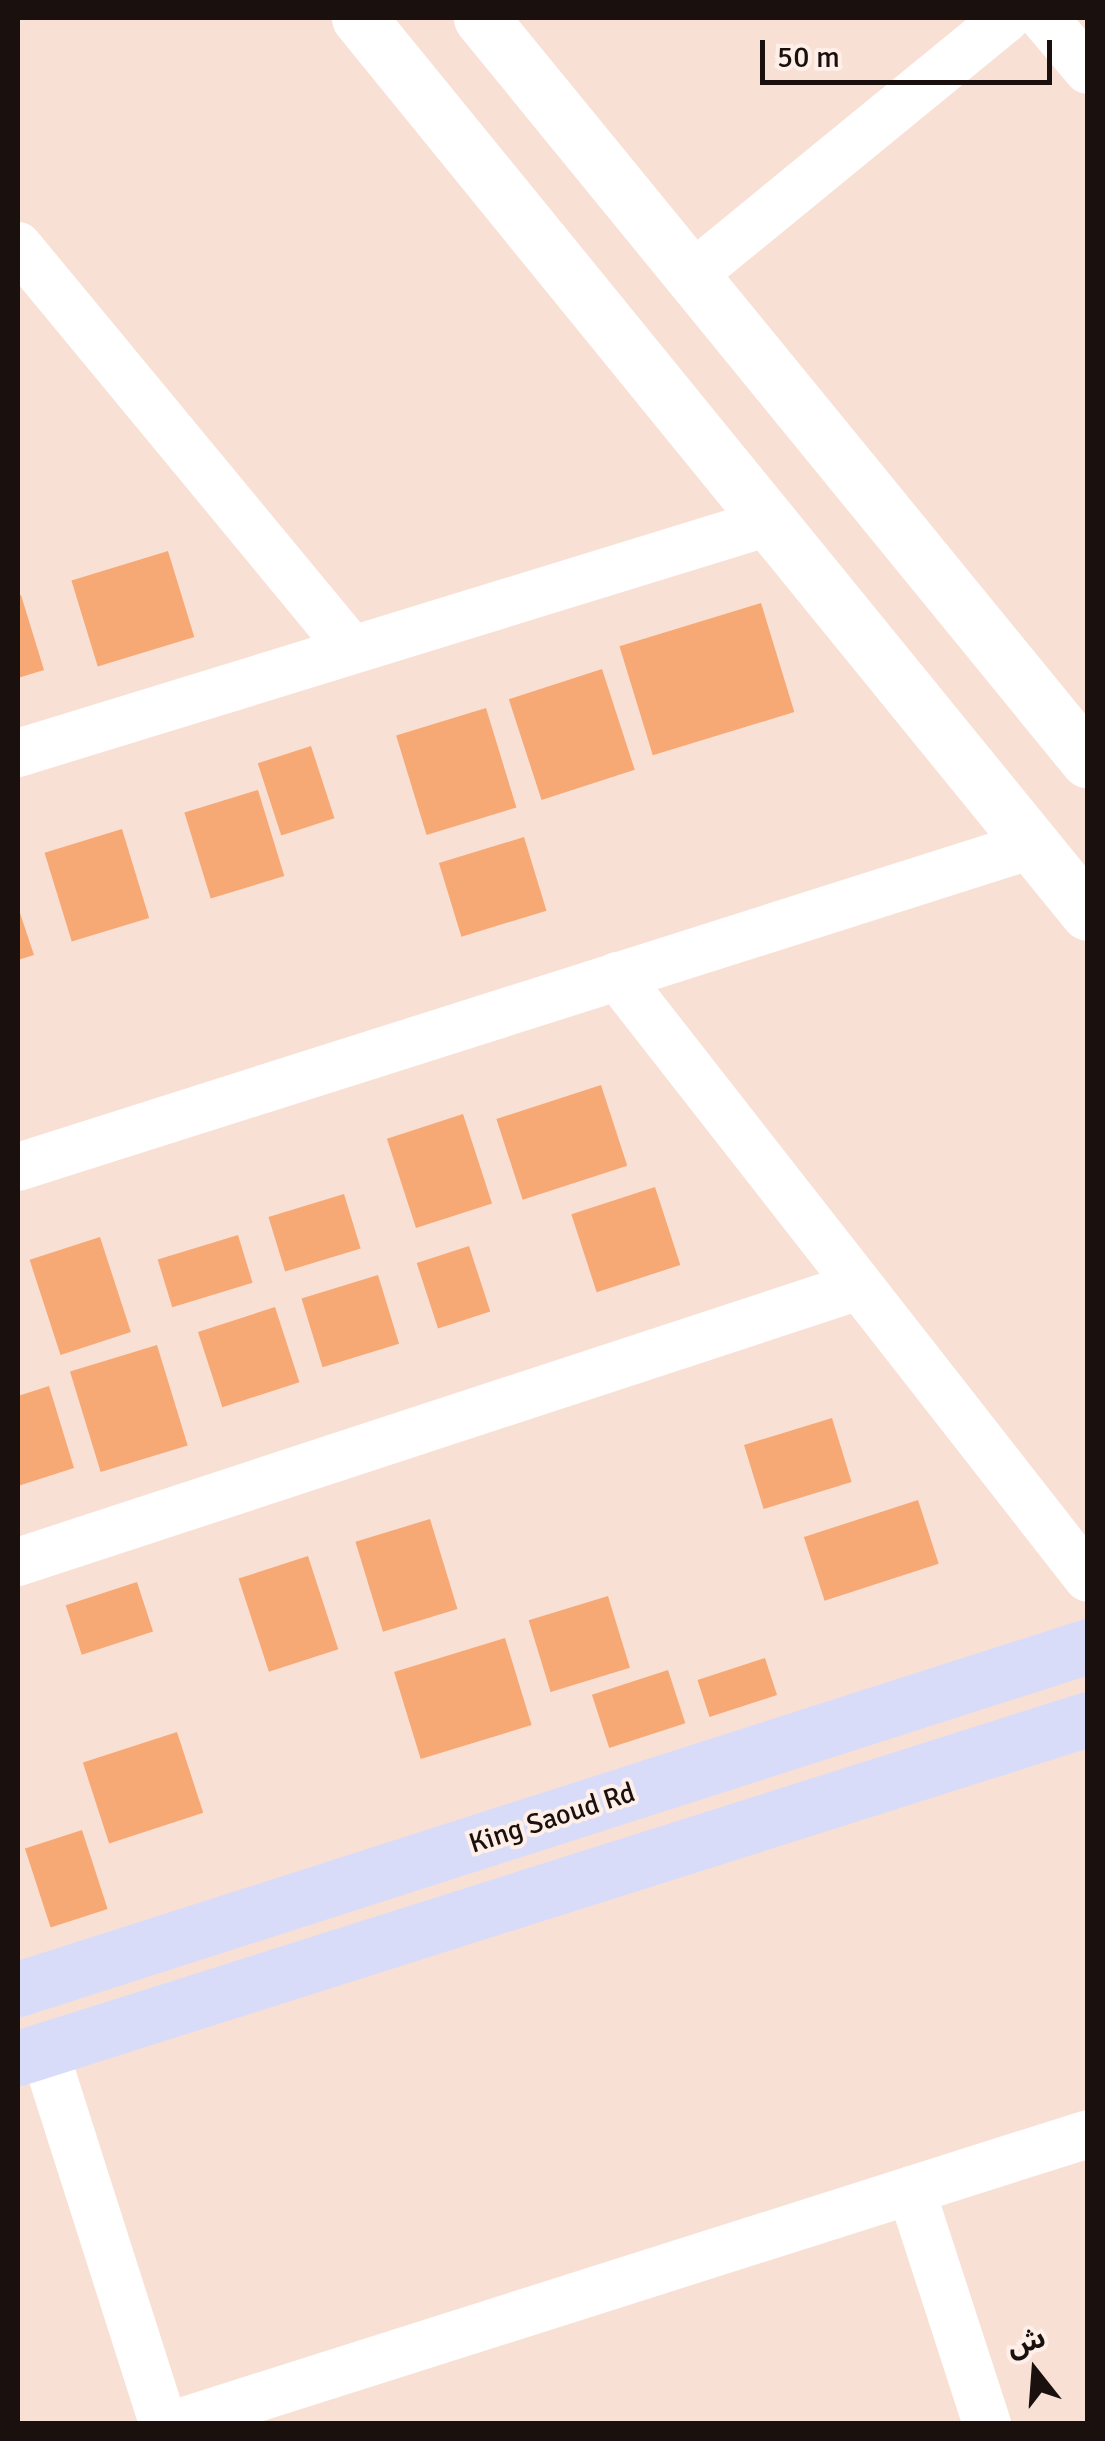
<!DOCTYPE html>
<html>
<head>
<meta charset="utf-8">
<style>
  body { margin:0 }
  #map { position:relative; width:1105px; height:2441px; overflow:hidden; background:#f9e0d5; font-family:Signika,"Noto Sans Arabic",sans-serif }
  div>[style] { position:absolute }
  .building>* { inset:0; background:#f7a975; transform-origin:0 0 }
  .minor>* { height:48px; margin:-24px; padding:0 24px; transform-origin:24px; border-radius:24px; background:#fff }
  .tertiary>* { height:55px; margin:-27.5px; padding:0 27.5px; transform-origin:27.5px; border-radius:27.5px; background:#fff }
  .secondary>* { height:55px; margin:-27.5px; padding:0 27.5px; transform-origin:27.5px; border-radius:27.5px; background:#d9dcf9 }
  span { translate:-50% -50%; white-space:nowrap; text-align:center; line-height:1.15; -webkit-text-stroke:8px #ffefe9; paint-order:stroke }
  .street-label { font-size:28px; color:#1a110e }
  .frame { position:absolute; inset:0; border:20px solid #1a110e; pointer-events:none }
  .north { position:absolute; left:985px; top:2321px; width:100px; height:100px; -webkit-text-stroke:8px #ffefe9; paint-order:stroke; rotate:343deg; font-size:28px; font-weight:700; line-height:40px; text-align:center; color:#1a110e }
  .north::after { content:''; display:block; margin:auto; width:35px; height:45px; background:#1a110e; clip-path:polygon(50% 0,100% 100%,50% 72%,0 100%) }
  .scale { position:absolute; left:760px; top:40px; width:292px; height:45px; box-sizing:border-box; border:5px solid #1a110e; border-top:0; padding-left:12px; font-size:30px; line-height:35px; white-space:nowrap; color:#1a110e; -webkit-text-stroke:8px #ffefe9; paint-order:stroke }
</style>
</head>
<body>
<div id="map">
  <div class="building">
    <i style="left:168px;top:551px;width:90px;height:101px;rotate:73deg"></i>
    <i style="clip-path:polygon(21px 595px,44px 670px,18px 678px,18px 596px)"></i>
    <i style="left:761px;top:603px;width:114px;height:148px;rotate:73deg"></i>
    <i style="left:602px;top:669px;width:106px;height:98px;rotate:72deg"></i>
    <i style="left:486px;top:708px;width:104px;height:94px;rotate:73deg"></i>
    <i style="left:311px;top:746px;width:76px;height:56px;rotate:72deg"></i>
    <i style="left:258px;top:790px;width:90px;height:77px;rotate:73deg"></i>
    <i style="left:122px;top:829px;width:93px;height:81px;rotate:73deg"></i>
    <i style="left:524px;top:837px;width:77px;height:89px;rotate:73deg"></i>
    <i style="clip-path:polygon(18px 907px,34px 955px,18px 960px)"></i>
    <i style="left:601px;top:1085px;width:85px;height:110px;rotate:72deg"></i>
    <i style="left:463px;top:1114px;width:94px;height:80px;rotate:72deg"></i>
    <i style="left:655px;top:1187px;width:82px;height:88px;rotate:72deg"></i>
    <i style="left:344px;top:1194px;width:57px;height:79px;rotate:73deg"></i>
    <i style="left:238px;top:1235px;width:50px;height:84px;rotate:73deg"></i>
    <i style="left:100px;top:1237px;width:100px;height:74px;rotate:72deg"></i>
    <i style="left:469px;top:1246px;width:69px;height:55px;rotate:72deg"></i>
    <i style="left:378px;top:1275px;width:72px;height:80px;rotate:73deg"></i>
    <i style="left:275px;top:1307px;width:79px;height:81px;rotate:72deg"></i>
    <i style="left:157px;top:1345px;width:105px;height:91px;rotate:73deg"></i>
    <i style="clip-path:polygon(49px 1386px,74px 1468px,18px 1486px,18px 1396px)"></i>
    <i style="left:832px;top:1418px;width:67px;height:92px;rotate:73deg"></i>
    <i style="left:918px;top:1500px;width:67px;height:120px;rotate:72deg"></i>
    <i style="left:430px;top:1519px;width:94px;height:78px;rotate:73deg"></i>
    <i style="left:308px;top:1556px;width:98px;height:73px;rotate:72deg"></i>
    <i style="left:137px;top:1582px;width:52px;height:75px;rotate:72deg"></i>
    <i style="left:608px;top:1596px;width:75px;height:83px;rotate:73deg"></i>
    <i style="left:505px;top:1638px;width:91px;height:116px;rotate:73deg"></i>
    <i style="left:765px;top:1658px;width:39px;height:71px;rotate:72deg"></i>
    <i style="left:668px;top:1670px;width:56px;height:80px;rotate:72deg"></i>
    <i style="left:177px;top:1732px;width:85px;height:99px;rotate:72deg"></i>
    <i style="left:82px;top:1830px;width:83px;height:60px;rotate:72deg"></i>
  </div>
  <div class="minor">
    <i style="left:1044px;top:18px;width:68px;rotate:49.8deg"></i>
    <i style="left:18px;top:246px;width:524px;rotate:50.42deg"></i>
    <i style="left:691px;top:276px;width:407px;rotate:-39.3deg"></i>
    <i style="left:18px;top:753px;width:786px;rotate:-17.1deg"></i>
    <i style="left:617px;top:976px;width:764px;rotate:51.96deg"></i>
    <i style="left:18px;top:1167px;width:1064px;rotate:-17.62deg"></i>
    <i style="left:18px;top:1562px;width:885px;rotate:-18.17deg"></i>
    <i style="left:44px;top:2050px;width:392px;rotate:72.3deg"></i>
    <i style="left:911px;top:2190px;width:246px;rotate:72deg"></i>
    <i style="left:175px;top:2424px;width:958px;rotate:-17.62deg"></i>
  </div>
  <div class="tertiary">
    <i style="left:359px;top:18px;width:1154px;rotate:50.84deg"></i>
    <i style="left:481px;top:18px;width:959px;rotate:50.75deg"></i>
  </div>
  <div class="secondary">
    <i style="left:18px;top:1989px;width:1124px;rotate:-17.77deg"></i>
    <i style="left:18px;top:2058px;width:1122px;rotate:-17.58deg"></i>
  </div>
  <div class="street-label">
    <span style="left:552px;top:1818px;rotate:-18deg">King Saoud Rd</span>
  </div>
  <div class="frame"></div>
  <div class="north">ش</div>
  <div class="scale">50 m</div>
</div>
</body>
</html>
